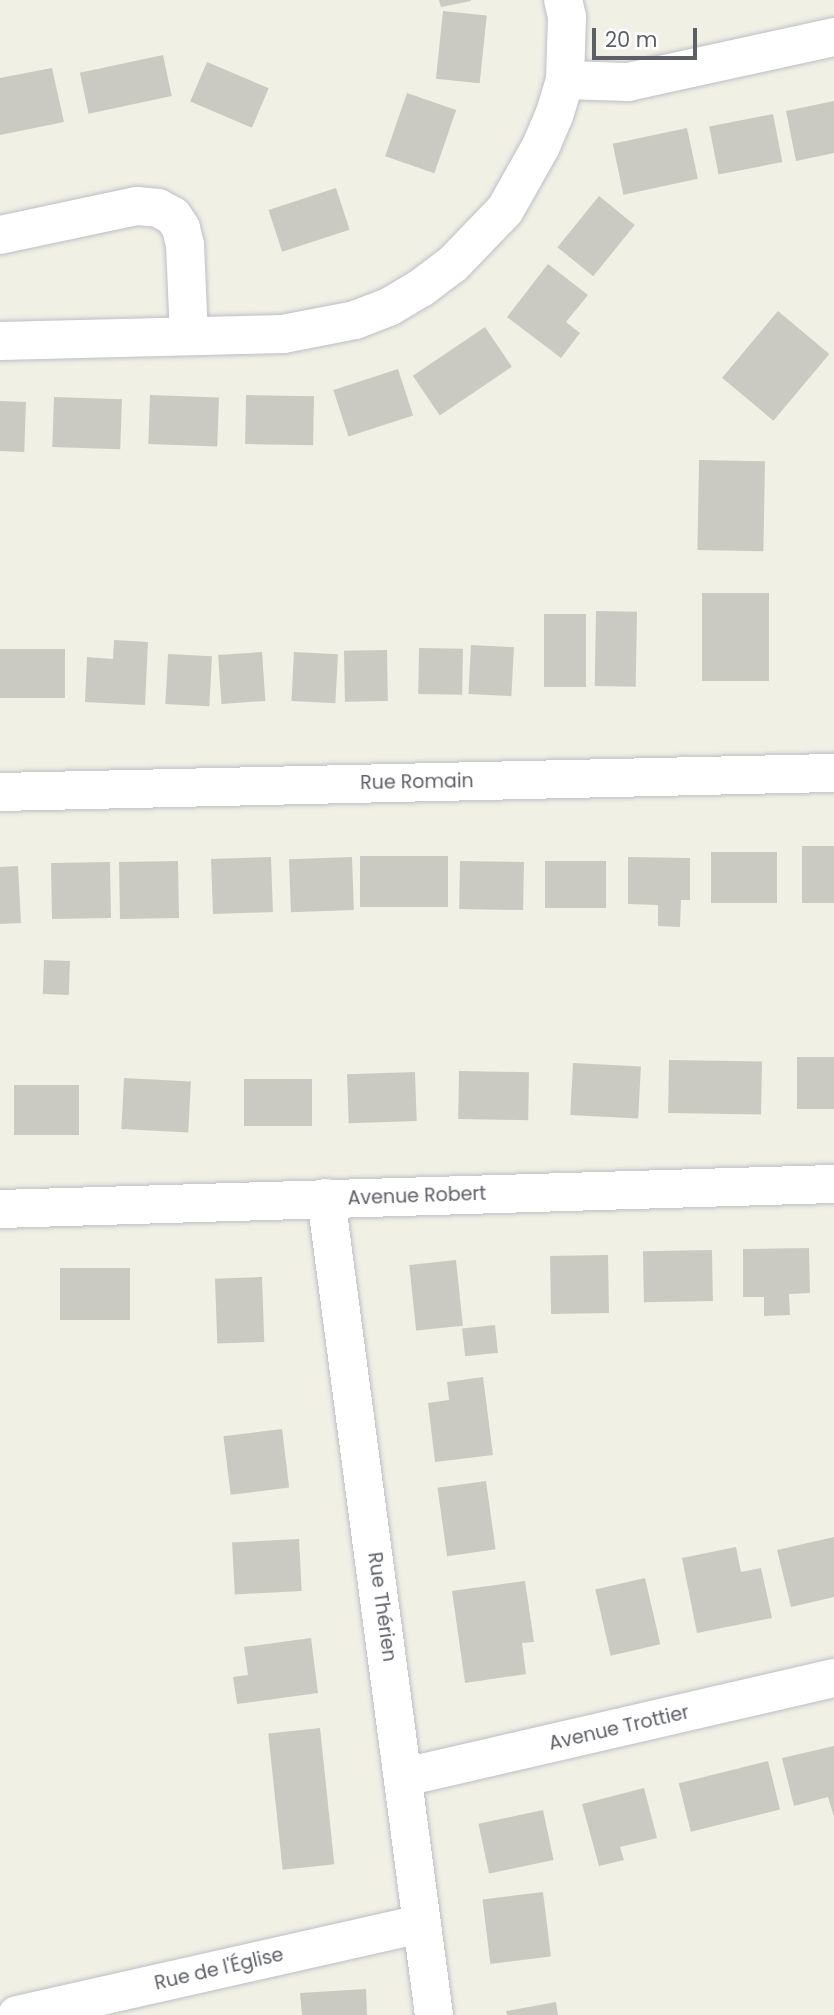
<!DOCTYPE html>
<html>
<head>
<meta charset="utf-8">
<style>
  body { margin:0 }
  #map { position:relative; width:834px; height:2015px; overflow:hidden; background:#f0f0e5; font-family:Poppins,sans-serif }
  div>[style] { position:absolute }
  .building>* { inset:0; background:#cbcac2; transform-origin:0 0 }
  .roads { filter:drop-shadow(0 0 2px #bdbec5) drop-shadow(0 0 2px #bdbec5) }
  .minor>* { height:38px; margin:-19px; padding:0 19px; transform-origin:19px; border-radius:19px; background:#fff }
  span { translate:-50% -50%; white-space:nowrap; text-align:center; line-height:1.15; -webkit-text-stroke:7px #fff; paint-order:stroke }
  .street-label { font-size:19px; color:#5d5f67 }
  .scale { position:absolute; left:592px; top:28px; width:105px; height:32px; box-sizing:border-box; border:4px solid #5d5f67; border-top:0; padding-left:9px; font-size:21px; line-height:24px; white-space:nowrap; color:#5d5f67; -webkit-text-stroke:5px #fff; paint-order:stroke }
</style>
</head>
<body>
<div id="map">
  <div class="building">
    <i style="clip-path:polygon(439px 0,471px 0,471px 1px,441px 7px)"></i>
    <i style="left:443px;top:11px;width:44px;height:68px;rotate:6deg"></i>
    <i style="left:163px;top:55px;width:42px;height:85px;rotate:78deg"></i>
    <i style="left:207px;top:62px;width:67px;height:43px;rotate:23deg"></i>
    <i style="clip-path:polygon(52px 68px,64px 122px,0 135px,0 78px)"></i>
    <i style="left:407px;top:93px;width:52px;height:67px;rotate:19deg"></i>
    <i style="clip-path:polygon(834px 101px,834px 153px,796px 161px,786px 111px)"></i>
    <i style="left:773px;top:114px;width:49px;height:65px;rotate:79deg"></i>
    <i style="left:687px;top:128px;width:52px;height:76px;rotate:78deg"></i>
    <i style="left:336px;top:188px;width:44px;height:71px;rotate:72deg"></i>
    <i style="left:599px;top:196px;width:46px;height:66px;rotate:39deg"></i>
    <i style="clip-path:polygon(548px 264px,588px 295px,566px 322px,580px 333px,561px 358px,507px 317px)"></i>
    <i style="left:778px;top:311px;width:67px;height:87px;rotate:40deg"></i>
    <i style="left:485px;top:327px;width:48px;height:87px;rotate:56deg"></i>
    <i style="left:398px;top:369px;width:49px;height:68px;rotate:72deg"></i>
    <i style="left:150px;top:395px;width:69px;height:49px;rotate:2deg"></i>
    <i style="left:246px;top:395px;width:68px;height:49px;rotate:1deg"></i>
    <i style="left:54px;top:397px;width:68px;height:50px;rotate:2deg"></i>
    <i style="left:0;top:401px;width:26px;height:50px;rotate:2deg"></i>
    <i style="left:699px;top:460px;width:66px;height:90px;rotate:1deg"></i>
    <i style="left:702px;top:593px;width:67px;height:88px"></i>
    <i style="left:596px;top:611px;width:41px;height:75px;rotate:1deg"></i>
    <i style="left:544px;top:614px;width:42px;height:73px"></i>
    <i style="clip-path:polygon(114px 640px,148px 642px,145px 705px,85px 702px,87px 657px,113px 659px)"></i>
    <i style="left:471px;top:645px;width:43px;height:49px;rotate:3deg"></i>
    <i style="left:419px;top:648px;width:44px;height:46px;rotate:1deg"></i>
    <i style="left:0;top:649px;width:65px;height:49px"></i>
    <i style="left:387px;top:650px;width:51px;height:43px;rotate:89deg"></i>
    <i style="left:262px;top:652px;width:49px;height:44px;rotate:86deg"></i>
    <i style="left:294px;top:652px;width:44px;height:49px;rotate:3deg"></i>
    <i style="left:168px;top:654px;width:44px;height:50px;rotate:3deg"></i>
    <i style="left:802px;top:846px;width:32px;height:57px"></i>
    <i style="left:711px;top:852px;width:66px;height:51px"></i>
    <i style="left:448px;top:856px;width:51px;height:88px;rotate:90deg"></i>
    <i style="left:271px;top:857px;width:55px;height:60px;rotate:88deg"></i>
    <i style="left:352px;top:857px;width:53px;height:63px;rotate:88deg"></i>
    <i style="clip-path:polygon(628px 857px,690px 858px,690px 900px,681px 900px,680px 927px,658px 926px,658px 905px,628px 904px)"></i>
    <i style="left:178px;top:861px;width:57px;height:59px;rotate:89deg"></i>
    <i style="left:460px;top:861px;width:64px;height:48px;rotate:1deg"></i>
    <i style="left:545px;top:861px;width:61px;height:47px"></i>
    <i style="left:110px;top:862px;width:56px;height:59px;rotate:89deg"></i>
    <i style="clip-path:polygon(18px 866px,21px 923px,0 924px,0 867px)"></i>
    <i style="left:44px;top:960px;width:26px;height:34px;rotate:2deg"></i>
    <i style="left:834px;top:1057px;width:52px;height:37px;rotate:90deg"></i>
    <i style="left:669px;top:1060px;width:93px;height:53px;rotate:1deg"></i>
    <i style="left:573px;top:1063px;width:68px;height:52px;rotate:3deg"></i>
    <i style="left:459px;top:1071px;width:70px;height:48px;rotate:1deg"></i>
    <i style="left:415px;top:1072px;width:49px;height:68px;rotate:88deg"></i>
    <i style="left:124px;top:1078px;width:67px;height:51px;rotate:3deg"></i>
    <i style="left:312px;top:1079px;width:47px;height:68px;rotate:90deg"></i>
    <i style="left:14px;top:1085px;width:65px;height:50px"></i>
    <i style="clip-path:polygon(809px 1248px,810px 1293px,789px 1294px,790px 1315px,764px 1316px,764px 1297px,743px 1297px,743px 1249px)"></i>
    <i style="left:712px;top:1250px;width:51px;height:69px;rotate:89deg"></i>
    <i style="left:608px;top:1255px;width:58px;height:58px;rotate:89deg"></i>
    <i style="left:456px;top:1260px;width:66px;height:47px;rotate:84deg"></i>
    <i style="left:130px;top:1268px;width:52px;height:70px;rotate:90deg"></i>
    <i style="left:262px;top:1277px;width:65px;height:47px;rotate:88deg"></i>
    <i style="left:495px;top:1325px;width:28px;height:33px;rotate:84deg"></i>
    <i style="clip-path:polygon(483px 1377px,493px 1455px,435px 1462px,428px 1403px,449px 1400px,447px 1382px)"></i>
    <i style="left:282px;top:1429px;width:59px;height:59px;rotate:83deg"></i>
    <i style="left:486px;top:1481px;width:69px;height:49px;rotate:82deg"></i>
    <i style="clip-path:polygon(834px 1537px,834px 1597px,791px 1607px,777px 1550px)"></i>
    <i style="left:299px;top:1539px;width:52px;height:67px;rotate:87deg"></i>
    <i style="clip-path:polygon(736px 1547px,741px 1572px,761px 1568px,772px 1618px,697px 1633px,682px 1558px)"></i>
    <i style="left:645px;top:1578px;width:68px;height:51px;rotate:77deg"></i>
    <i style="clip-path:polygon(525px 1581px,534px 1642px,522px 1643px,526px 1674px,465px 1683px,452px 1591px)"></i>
    <i style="clip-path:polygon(311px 1638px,318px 1693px,237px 1704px,233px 1677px,248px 1675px,244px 1647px)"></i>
    <i style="left:320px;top:1728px;width:137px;height:52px;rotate:84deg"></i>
    <i style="clip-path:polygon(834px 1746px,834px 1817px,828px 1797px,794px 1806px,782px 1758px)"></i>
    <i style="left:768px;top:1761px;width:50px;height:92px;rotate:76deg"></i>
    <i style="clip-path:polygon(644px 1788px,657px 1838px,620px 1847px,624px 1860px,599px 1866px,582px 1804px)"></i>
    <i style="left:543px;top:1810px;width:51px;height:66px;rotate:78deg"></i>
    <i style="left:543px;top:1892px;width:65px;height:61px;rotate:83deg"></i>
    <i style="clip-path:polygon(366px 1989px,367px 2015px,302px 2015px,300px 1993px)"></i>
    <i style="clip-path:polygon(556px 2002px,558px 2015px,507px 2015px,506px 2011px)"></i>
  </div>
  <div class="roads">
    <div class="minor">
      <i style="left:565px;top:80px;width:63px;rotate:1.8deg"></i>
      <i style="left:628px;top:82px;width:211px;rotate:-12.3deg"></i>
      <i style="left:0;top:235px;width:140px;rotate:-12deg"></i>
      <i style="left:137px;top:206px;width:21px;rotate:5deg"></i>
      <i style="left:158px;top:208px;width:17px;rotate:28deg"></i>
      <i style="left:173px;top:216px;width:14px;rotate:56deg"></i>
      <i style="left:181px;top:228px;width:17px;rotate:77deg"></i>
      <i style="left:185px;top:245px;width:91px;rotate:87.5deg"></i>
      <i style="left:0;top:341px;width:283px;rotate:-1.4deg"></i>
      <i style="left:283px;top:334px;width:73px;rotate:-11deg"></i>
      <i style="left:355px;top:320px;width:36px;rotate:-21deg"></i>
      <i style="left:389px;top:307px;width:37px;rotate:-31deg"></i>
      <i style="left:421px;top:288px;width:39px;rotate:-37deg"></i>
      <i style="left:452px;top:265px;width:76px;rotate:-46.1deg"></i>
      <i style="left:505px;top:210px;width:73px;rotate:-60.6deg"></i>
      <i style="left:541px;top:146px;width:33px;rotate:-67deg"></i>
      <i style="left:554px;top:116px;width:38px;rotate:-73deg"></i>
      <i style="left:565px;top:80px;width:63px;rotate:-88.2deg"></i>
      <i style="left:567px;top:17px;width:17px;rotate:-103deg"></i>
      <i style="left:0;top:792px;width:834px;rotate:-1.31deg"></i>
      <i style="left:326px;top:1198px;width:824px;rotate:82.47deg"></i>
      <i style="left:0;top:1209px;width:834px;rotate:-1.72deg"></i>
      <i style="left:405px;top:1777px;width:440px;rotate:-13deg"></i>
      <i style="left:17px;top:2015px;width:413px;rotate:-12.7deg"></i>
    </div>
  </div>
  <div class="street-label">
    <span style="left:417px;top:782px;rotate:-1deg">Rue Romain</span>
    <span style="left:417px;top:1196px;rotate:-2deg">Avenue Robert</span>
    <span style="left:382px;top:1607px;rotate:82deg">Rue Thérien</span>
    <span style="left:619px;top:1728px;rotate:-13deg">Avenue Trottier</span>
    <span style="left:219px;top:1969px;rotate:-13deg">Rue de l'Église</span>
  </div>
  <div class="scale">20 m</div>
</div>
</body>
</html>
